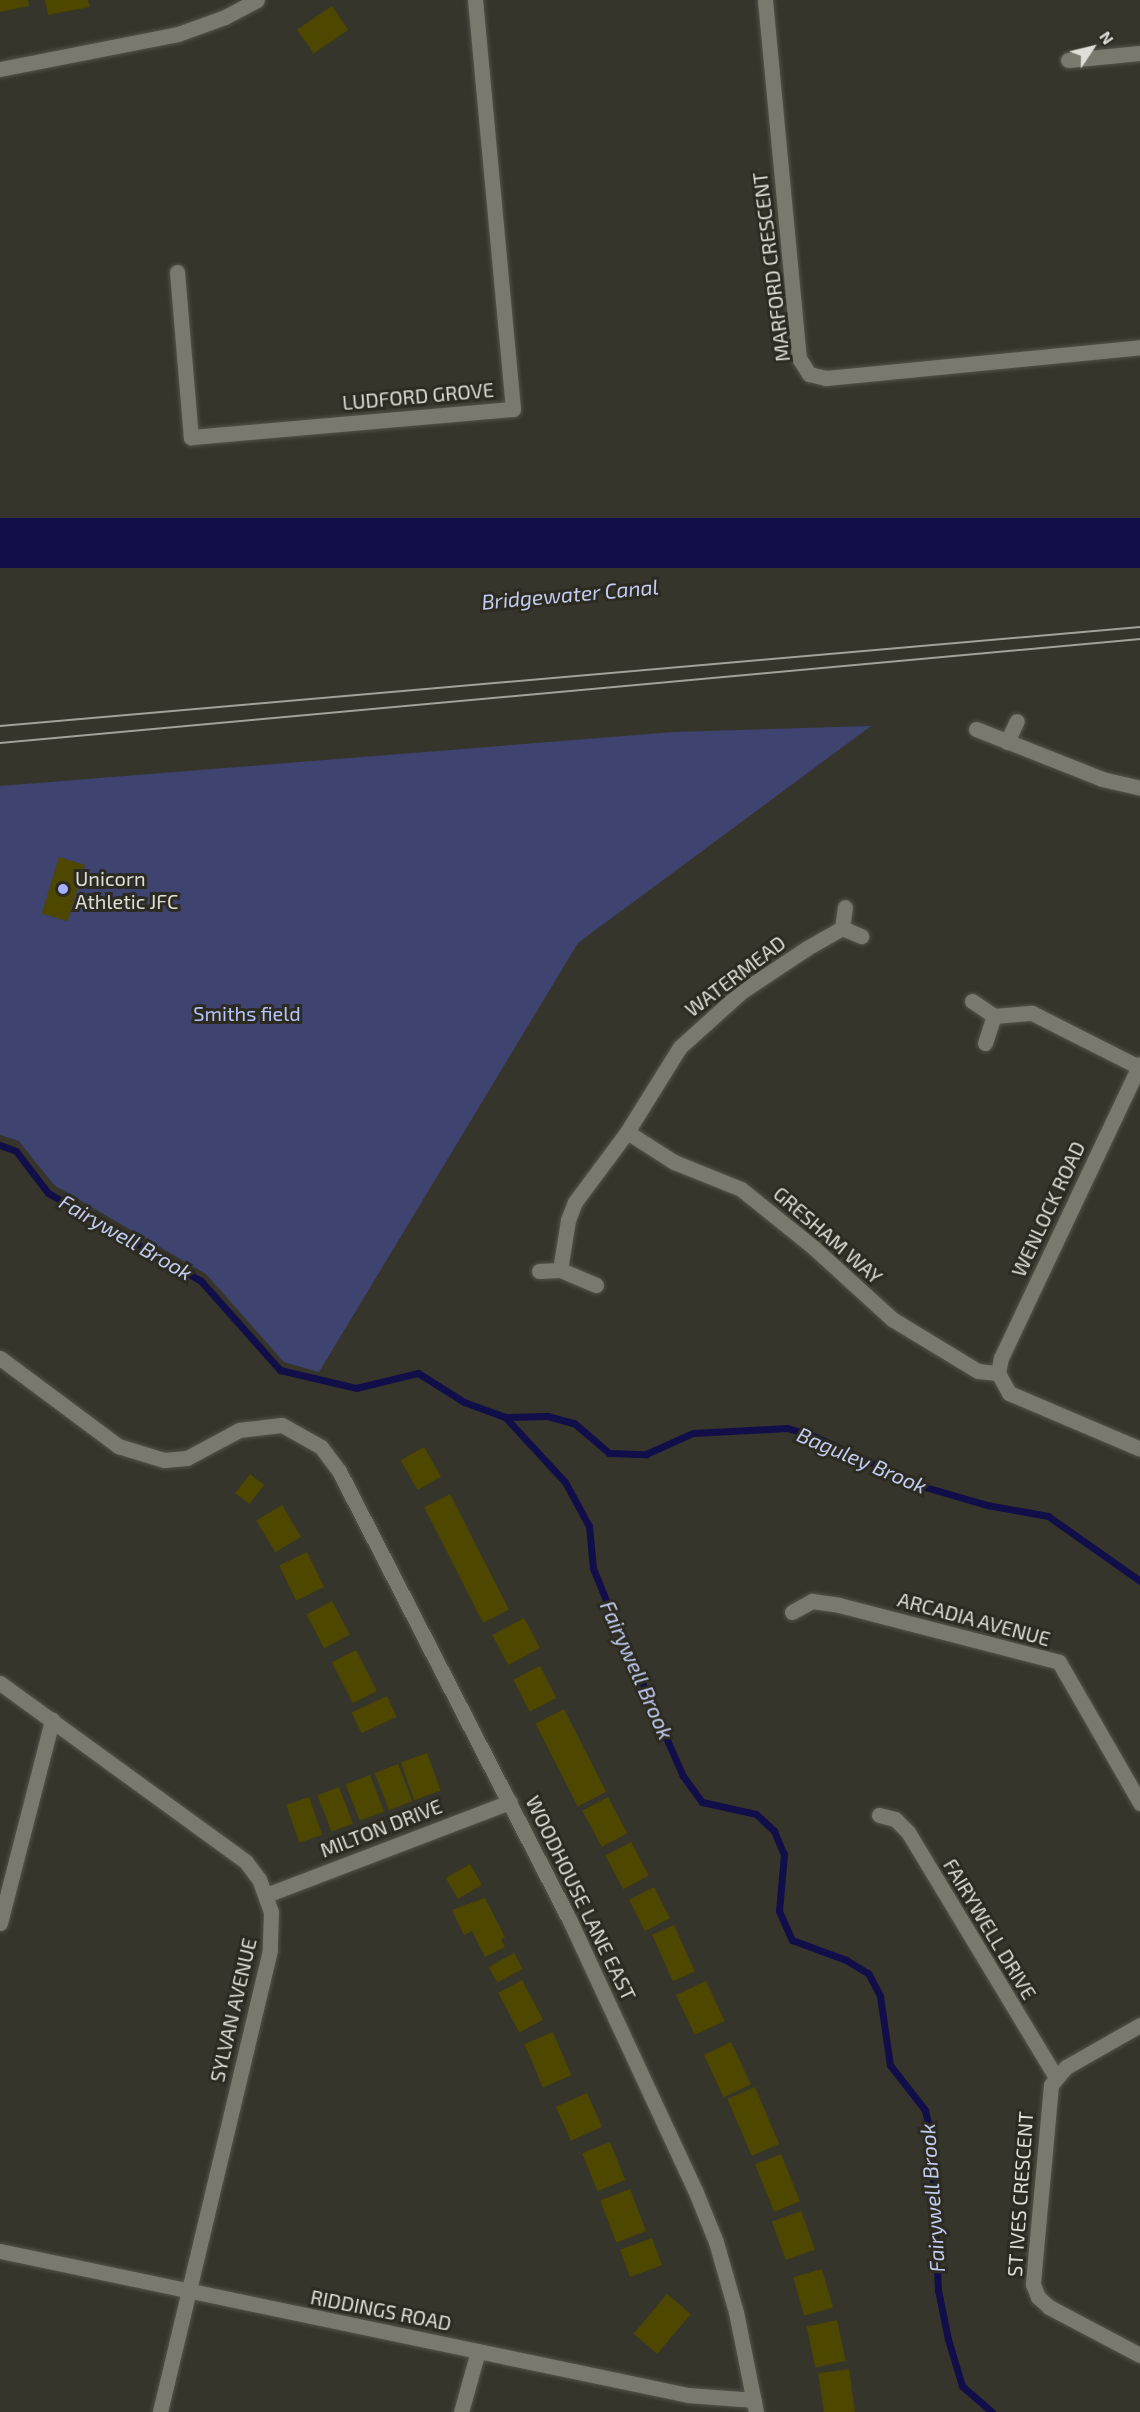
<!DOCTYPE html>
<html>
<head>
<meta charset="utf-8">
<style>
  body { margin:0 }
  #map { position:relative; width:1140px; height:2412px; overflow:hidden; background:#36352b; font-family:"Exo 2",sans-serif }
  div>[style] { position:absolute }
  .green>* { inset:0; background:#3e4370 }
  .water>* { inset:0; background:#120e49; transform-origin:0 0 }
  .stream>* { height:7px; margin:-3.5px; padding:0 3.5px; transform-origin:3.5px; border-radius:3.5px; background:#120e49 }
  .building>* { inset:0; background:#4d4700; transform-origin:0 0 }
  .roads { filter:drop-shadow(0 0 2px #53534a) drop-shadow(0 0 2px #53534a) }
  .minor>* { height:15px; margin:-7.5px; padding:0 7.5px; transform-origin:7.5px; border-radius:7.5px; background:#7a796e }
  .tram>* { height:1.5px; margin:-0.75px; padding:0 0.75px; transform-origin:0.75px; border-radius:0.75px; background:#a2a29b }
  .dots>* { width:16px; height:16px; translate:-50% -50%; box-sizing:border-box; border:3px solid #2c2b21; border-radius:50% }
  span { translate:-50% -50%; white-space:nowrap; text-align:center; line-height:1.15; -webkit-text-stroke:6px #2c2b21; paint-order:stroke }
  .street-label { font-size:20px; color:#dfdfd9 }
  .poi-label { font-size:20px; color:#dfdfd9 }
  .left { translate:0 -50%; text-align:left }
  .park-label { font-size:20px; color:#b9c3fb }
  .water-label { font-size:21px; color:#c4ccf2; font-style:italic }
  .north { position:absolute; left:1062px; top:18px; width:60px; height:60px; -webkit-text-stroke:4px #2c2b21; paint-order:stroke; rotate:55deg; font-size:16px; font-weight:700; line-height:24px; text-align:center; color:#dfdfd9 }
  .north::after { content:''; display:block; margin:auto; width:21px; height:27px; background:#dfdfd9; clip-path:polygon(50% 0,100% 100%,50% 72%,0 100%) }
</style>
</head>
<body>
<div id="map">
  <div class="green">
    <i style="clip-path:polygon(871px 726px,578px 943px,319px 1372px,284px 1362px,206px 1274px,54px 1185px,19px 1141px,0 1135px,0 786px,674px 732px)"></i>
  </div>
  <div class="water">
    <i style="left:1140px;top:518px;width:50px;height:1144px;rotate:90deg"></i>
  </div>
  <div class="stream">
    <i style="left:0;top:1145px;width:17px;rotate:21deg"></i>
    <i style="left:16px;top:1151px;width:53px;rotate:52.7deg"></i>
    <i style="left:48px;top:1193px;width:177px;rotate:29.9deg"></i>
    <i style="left:201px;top:1281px;width:119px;rotate:48.4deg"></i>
    <i style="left:280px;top:1370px;width:78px;rotate:13.3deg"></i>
    <i style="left:356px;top:1388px;width:64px;rotate:-13.6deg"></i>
    <i style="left:418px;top:1373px;width:54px;rotate:32.2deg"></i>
    <i style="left:464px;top:1402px;width:44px;rotate:20.1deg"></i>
    <i style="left:505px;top:1417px;width:88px;rotate:47.3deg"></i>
    <i style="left:565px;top:1482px;width:50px;rotate:61.4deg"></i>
    <i style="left:589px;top:1526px;width:42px;rotate:84.6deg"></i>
    <i style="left:593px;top:1568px;width:35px;rotate:68deg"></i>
    <i style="left:606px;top:1600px;width:192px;rotate:66.4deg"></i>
    <i style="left:683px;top:1776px;width:32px;rotate:54deg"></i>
    <i style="left:702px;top:1802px;width:55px;rotate:12.5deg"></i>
    <i style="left:756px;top:1814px;width:25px;rotate:43deg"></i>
    <i style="left:774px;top:1831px;width:25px;rotate:67deg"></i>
    <i style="left:784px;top:1854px;width:57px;rotate:95deg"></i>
    <i style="left:779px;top:1911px;width:32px;rotate:66deg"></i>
    <i style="left:792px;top:1940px;width:58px;rotate:20.3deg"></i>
    <i style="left:846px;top:1960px;width:26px;rotate:31deg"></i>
    <i style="left:868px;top:1973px;width:26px;rotate:62deg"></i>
    <i style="left:880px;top:1996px;width:70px;rotate:81.8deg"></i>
    <i style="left:890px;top:2065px;width:57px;rotate:52.1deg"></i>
    <i style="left:925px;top:2110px;width:28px;rotate:77deg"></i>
    <i style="left:931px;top:2137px;width:153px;rotate:87.4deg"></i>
    <i style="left:938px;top:2290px;width:50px;rotate:78.5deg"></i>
    <i style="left:948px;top:2339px;width:49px;rotate:73.4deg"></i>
    <i style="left:962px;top:2386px;width:40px;rotate:41deg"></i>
    <i style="left:505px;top:1417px;width:42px;rotate:-1.4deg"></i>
    <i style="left:547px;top:1416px;width:28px;rotate:15deg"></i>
    <i style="left:574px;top:1423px;width:46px;rotate:40.6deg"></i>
    <i style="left:609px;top:1453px;width:37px;rotate:2deg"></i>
    <i style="left:646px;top:1454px;width:51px;rotate:-24.1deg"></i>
    <i style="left:693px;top:1433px;width:94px;rotate:-3deg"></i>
    <i style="left:787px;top:1428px;width:25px;rotate:16deg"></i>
    <i style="left:811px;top:1435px;width:125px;rotate:24.5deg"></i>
    <i style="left:925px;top:1487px;width:65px;rotate:16.2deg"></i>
    <i style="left:987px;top:1505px;width:62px;rotate:10.2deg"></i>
    <i style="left:1048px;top:1516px;width:113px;rotate:35.2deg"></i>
  </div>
  <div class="building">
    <i style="clip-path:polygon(0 0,28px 0,29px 6px,0 12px)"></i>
    <i style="clip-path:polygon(45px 0,88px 0,90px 7px,48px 15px)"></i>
    <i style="left:332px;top:6px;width:29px;height:42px;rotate:56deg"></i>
    <i style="left:59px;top:857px;width:27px;height:59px;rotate:17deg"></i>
    <i style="left:424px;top:1447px;width:34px;height:27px;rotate:60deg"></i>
    <i style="left:250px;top:1474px;width:18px;height:24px;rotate:38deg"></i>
    <i style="left:450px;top:1494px;width:130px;height:29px;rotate:63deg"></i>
    <i style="left:282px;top:1505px;width:37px;height:30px;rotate:59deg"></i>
    <i style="left:307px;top:1552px;width:39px;height:31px;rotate:64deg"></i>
    <i style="left:332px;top:1601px;width:38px;height:29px;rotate:62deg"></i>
    <i style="left:524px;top:1618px;width:34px;height:36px;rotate:62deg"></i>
    <i style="left:356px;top:1650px;width:46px;height:27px;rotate:63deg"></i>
    <i style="left:540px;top:1666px;width:36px;height:30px;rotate:63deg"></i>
    <i style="left:387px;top:1696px;width:23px;height:39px;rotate:65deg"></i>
    <i style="left:564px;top:1709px;width:93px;height:32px;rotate:63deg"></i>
    <i style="left:427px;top:1753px;width:40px;height:28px;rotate:70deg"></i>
    <i style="left:398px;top:1764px;width:40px;height:25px;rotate:69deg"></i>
    <i style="left:370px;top:1775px;width:39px;height:26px;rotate:69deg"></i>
    <i style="left:339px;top:1787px;width:39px;height:23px;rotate:69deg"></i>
    <i style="left:309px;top:1797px;width:40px;height:24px;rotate:71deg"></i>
    <i style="left:608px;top:1797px;width:41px;height:29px;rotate:62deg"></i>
    <i style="left:631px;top:1842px;width:38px;height:29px;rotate:62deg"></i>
    <i style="left:470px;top:1864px;width:24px;height:28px;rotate:60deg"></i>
    <i style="left:654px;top:1887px;width:35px;height:28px;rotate:63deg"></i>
    <i style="clip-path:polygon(485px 1898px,505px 1937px,501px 1939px,505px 1947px,485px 1957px,472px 1931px,464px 1935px,452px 1910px)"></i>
    <i style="left:674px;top:1925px;width:51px;height:24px;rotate:66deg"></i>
    <i style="left:514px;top:1953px;width:18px;height:29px;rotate:61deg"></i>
    <i style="left:522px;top:1980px;width:45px;height:27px;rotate:62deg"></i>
    <i style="left:706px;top:1981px;width:44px;height:33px;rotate:65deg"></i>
    <i style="left:553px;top:2032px;width:47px;height:31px;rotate:67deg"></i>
    <i style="left:731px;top:2042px;width:47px;height:30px;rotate:65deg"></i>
    <i style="left:755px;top:2087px;width:62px;height:30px;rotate:67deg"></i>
    <i style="left:587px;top:2093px;width:37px;height:34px;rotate:66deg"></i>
    <i style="left:610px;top:2142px;width:41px;height:30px;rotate:68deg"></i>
    <i style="left:781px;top:2154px;width:51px;height:28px;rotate:68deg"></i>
    <i style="left:630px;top:2189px;width:45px;height:32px;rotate:69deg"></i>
    <i style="left:801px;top:2211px;width:41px;height:31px;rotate:70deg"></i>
    <i style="left:652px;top:2238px;width:29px;height:34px;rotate:70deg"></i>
    <i style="left:822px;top:2269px;width:40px;height:30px;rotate:74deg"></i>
    <i style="left:667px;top:2294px;width:31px;height:52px;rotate:40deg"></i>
    <i style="left:837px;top:2320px;width:42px;height:31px;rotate:78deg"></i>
    <i style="left:849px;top:2369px;width:43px;height:31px;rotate:82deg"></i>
  </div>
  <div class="roads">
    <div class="minor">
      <i style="left:765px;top:0;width:360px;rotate:84.6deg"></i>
      <i style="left:799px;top:358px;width:19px;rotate:58deg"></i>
      <i style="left:809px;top:374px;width:17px;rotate:13deg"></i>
      <i style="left:826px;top:378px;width:316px;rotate:-5.6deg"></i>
      <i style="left:1068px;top:60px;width:72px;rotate:-5.6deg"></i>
      <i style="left:0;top:69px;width:181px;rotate:-11.1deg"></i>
      <i style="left:178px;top:34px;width:50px;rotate:-19.9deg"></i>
      <i style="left:225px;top:17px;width:36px;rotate:-28deg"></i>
      <i style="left:177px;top:272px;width:166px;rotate:85.2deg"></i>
      <i style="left:191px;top:437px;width:323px;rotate:-5deg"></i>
      <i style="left:513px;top:409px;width:411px;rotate:-95.3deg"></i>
      <i style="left:976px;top:729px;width:136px;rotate:21.6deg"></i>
      <i style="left:1102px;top:779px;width:39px;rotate:13deg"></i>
      <i style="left:1007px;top:742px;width:23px;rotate:-65deg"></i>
      <i style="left:842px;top:928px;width:21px;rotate:-82deg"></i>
      <i style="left:972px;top:1001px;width:27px;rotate:34deg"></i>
      <i style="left:994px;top:1016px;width:38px;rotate:-5deg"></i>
      <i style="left:1032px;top:1013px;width:120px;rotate:26.8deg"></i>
      <i style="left:985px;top:1043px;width:28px;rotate:-72deg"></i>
      <i style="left:627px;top:1132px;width:56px;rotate:32.6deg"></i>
      <i style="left:674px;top:1162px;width:72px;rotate:21.9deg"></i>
      <i style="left:741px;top:1189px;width:94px;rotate:38.9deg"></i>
      <i style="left:814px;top:1248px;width:105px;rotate:42.3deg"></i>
      <i style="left:892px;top:1319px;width:100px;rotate:31.2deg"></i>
      <i style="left:978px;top:1371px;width:20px;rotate:6deg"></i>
      <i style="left:539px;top:1271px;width:21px;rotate:-3deg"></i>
      <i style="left:596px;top:1285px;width:39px;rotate:-157deg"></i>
      <i style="left:560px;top:1270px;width:51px;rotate:-80.9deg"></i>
      <i style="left:568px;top:1220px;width:19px;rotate:-69deg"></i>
      <i style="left:575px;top:1202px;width:87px;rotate:-53.4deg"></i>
      <i style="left:627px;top:1132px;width:100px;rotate:-58.1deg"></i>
      <i style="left:680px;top:1047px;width:82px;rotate:-42deg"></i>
      <i style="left:741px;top:992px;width:79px;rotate:-33.7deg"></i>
      <i style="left:807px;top:948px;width:40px;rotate:-29.7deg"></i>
      <i style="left:842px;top:928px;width:21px;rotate:23deg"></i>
      <i style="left:0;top:1358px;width:147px;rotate:36.7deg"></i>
      <i style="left:118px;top:1446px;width:48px;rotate:16.9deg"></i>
      <i style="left:164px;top:1460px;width:23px;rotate:-5deg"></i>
      <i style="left:187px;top:1458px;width:59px;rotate:-28.3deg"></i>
      <i style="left:239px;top:1430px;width:43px;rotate:-6.6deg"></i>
      <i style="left:282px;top:1425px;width:45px;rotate:29.4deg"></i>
      <i style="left:321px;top:1447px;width:30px;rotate:53deg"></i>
      <i style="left:339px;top:1471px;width:506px;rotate:62.83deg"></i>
      <i style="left:570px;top:1921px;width:297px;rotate:65.1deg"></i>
      <i style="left:695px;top:2190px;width:56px;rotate:68deg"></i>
      <i style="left:716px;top:2242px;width:73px;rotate:74.1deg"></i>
      <i style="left:736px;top:2312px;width:102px;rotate:78.7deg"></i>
      <i style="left:998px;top:1373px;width:15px;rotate:-79deg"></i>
      <i style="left:1001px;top:1358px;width:325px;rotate:-64.7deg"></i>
      <i style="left:998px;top:1373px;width:23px;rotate:61deg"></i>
      <i style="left:1009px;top:1393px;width:142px;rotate:23.1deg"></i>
      <i style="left:792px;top:1612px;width:23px;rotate:-29deg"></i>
      <i style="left:812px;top:1601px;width:27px;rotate:8deg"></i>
      <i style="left:839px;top:1605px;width:227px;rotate:14.5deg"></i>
      <i style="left:1059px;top:1662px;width:163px;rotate:60.1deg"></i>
      <i style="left:0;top:1683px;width:304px;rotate:36deg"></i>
      <i style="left:246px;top:1862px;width:21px;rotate:53deg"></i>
      <i style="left:259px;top:1879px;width:35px;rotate:70deg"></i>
      <i style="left:271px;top:1912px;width:38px;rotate:92deg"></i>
      <i style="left:270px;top:1950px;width:475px;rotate:103.4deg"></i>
      <i style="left:879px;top:1815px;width:16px;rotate:14deg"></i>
      <i style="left:895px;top:1819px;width:18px;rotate:45deg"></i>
      <i style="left:908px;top:1832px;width:286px;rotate:58.9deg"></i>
      <i style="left:266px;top:1895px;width:261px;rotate:-20.9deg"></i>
      <i style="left:0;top:1923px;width:210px;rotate:-75.6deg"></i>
      <i style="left:1140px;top:2025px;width:85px;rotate:150.4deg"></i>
      <i style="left:1066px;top:2067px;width:23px;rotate:130deg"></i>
      <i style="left:1051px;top:2085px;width:200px;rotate:95.2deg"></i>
      <i style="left:1033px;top:2284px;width:14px;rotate:69deg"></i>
      <i style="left:1038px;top:2297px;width:15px;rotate:42deg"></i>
      <i style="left:1049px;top:2307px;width:103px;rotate:27.8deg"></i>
      <i style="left:0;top:2251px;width:703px;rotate:11.82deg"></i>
      <i style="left:688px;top:2395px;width:66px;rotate:4.3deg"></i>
      <i style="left:461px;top:2412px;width:63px;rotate:-74.4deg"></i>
    </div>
  </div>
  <div class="tram">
    <i style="left:0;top:726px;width:1144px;rotate:-4.96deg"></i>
    <i style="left:0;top:743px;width:1145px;rotate:-5.21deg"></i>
  </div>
  <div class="dots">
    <i style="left:63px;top:889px;background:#a6b1fc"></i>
  </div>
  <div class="street-label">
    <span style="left:771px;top:267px;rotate:-97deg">MARFORD CRESCENT</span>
    <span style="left:418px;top:396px;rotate:-5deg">LUDFORD GROVE</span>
    <span style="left:735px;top:976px;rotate:-37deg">WATERMEAD</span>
    <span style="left:1048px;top:1209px;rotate:-65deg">WENLOCK ROAD</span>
    <span style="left:828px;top:1235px;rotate:41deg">GRESHAM WAY</span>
    <span style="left:974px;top:1619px;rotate:15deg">ARCADIA AVENUE</span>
    <span style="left:381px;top:1828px;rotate:-21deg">MILTON DRIVE</span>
    <span style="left:581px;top:1898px;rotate:64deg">WOODHOUSE LANE EAST</span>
    <span style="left:990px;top:1929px;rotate:59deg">FAIRYWELL DRIVE</span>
    <span style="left:233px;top:2010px;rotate:-77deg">SYLVAN AVENUE</span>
    <span style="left:1020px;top:2194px;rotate:-86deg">ST IVES CRESCENT</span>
    <span style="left:381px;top:2310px;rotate:11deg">RIDDINGS ROAD</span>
  </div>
  <div class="poi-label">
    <span class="left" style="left:75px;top:890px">Unicorn<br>Athletic JFC</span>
  </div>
  <div class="park-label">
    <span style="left:247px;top:1013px">Smiths field</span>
  </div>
  <div class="water-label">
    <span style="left:570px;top:594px;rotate:-5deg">Bridgewater Canal</span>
    <span style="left:126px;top:1237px;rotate:30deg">Fairywell Brook</span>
    <span style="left:862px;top:1460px;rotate:23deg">Baguley Brook</span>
    <span style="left:637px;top:1670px;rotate:66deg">Fairywell Brook</span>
    <span style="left:932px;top:2198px;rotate:-94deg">Fairywell Brook</span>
  </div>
  <div class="north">N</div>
</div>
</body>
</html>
